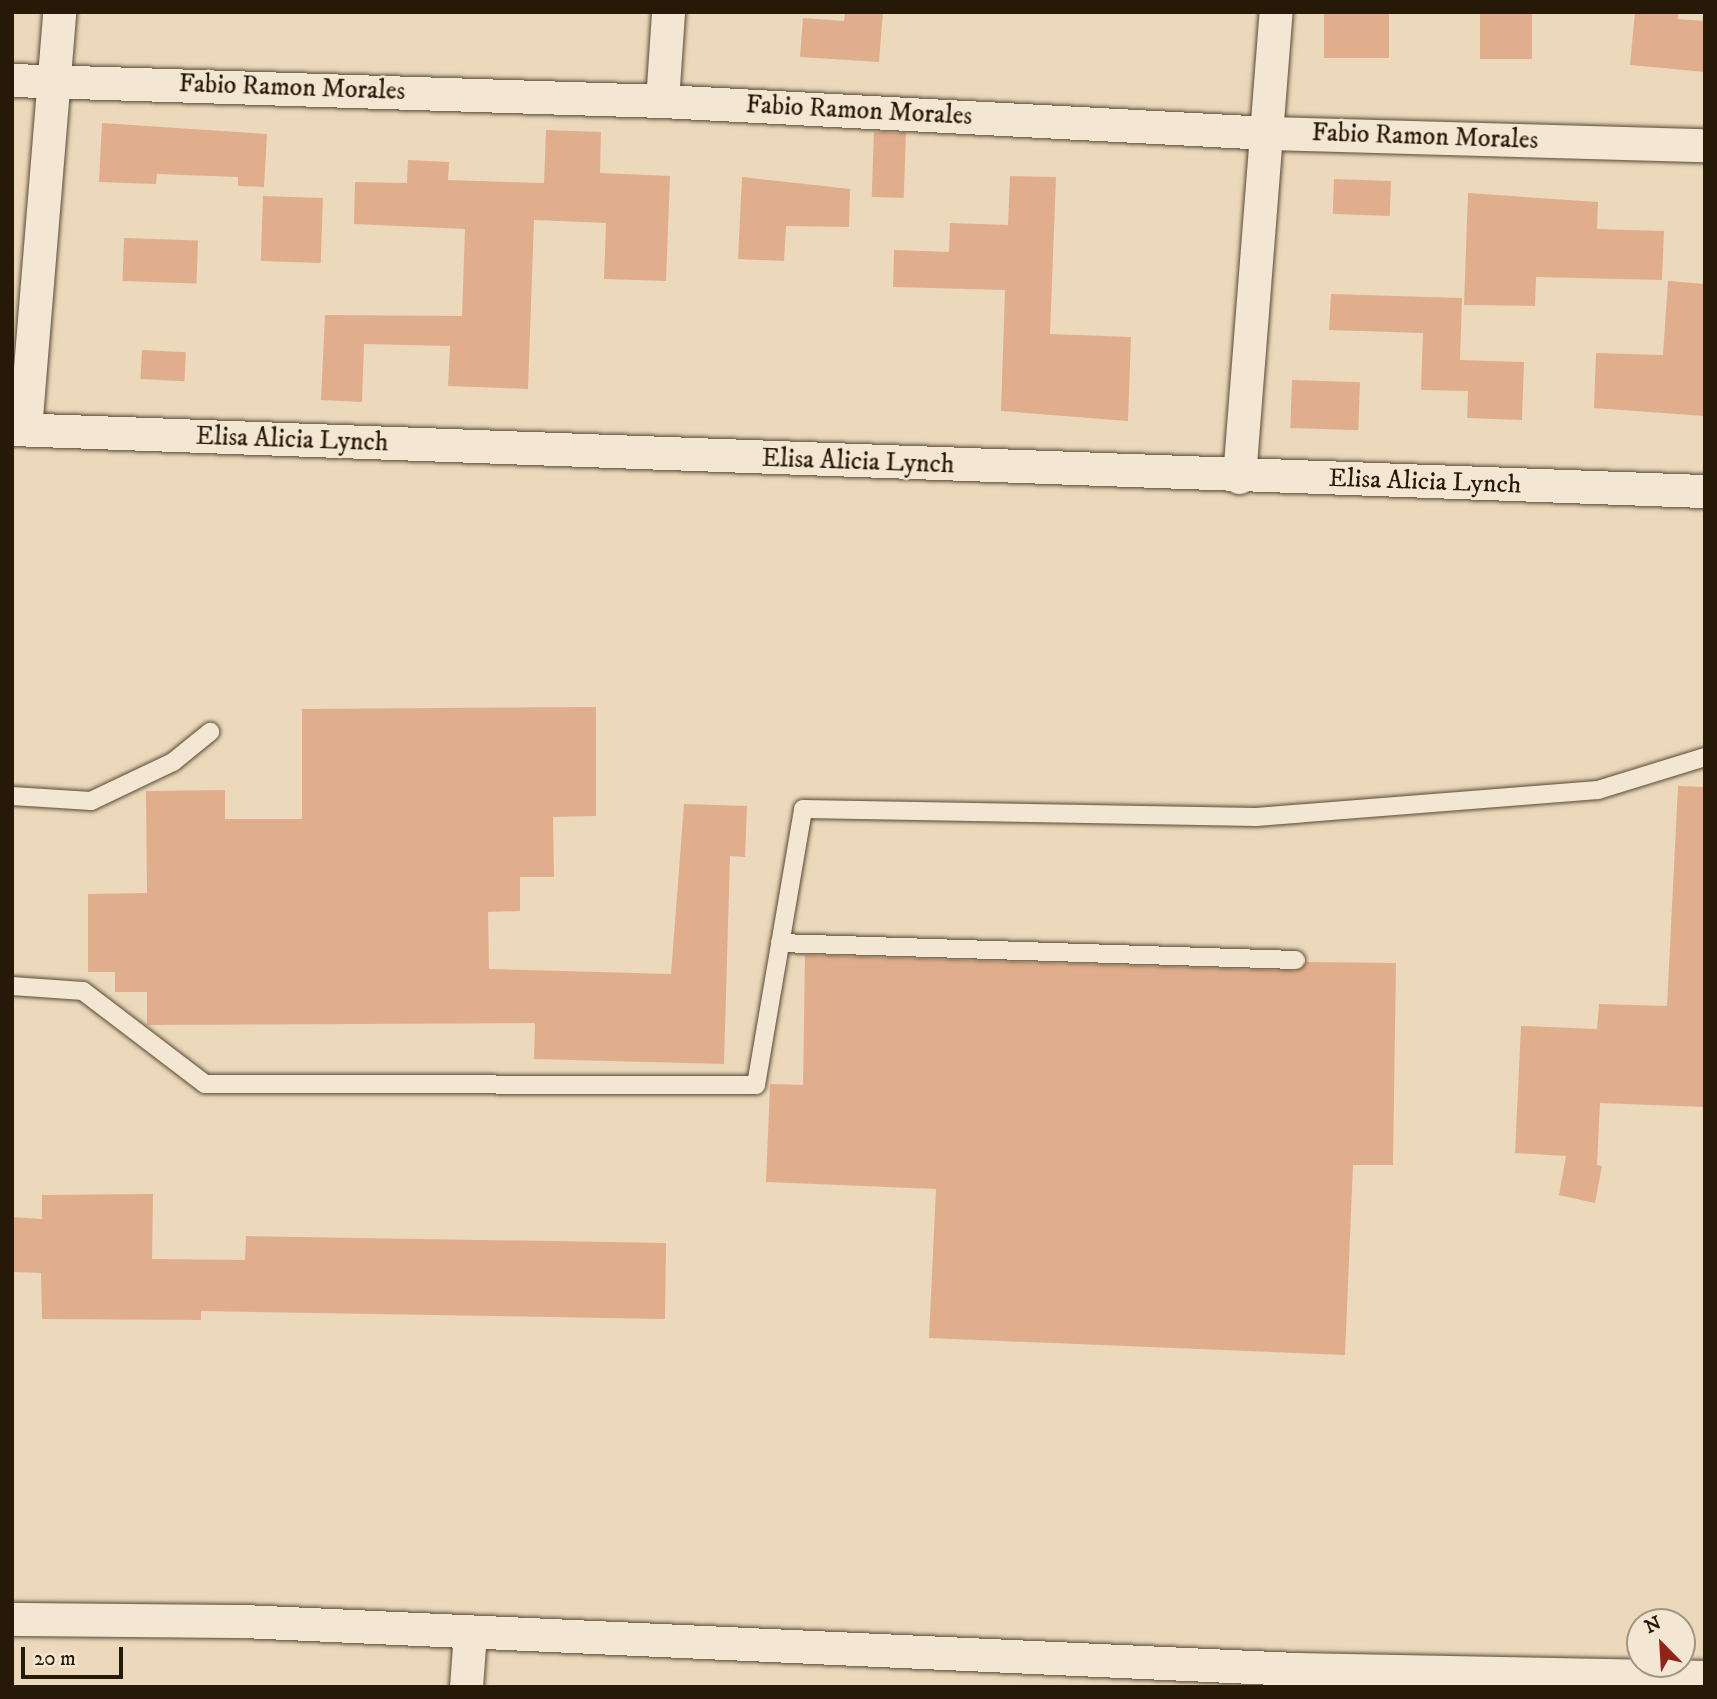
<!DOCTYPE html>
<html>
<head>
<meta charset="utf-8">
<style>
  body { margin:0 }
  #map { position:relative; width:1717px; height:1699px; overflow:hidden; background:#ecd9bb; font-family:"IM FELL DW Pica",serif }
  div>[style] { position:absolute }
  .building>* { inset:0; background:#e0ae8c; transform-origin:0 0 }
  .roads { filter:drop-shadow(0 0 2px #584934) drop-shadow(0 0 2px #584934) }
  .service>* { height:18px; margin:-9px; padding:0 9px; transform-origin:9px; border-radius:9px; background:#f3e6d3 }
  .minor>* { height:33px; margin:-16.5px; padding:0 16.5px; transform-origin:16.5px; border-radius:16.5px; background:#f3e6d3 }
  span { translate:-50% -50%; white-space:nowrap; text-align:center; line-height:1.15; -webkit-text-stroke:5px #f3e6d3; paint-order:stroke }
  .street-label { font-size:26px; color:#271907 }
  .frame { position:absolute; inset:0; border:14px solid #271907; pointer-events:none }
  .north { position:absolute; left:1626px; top:1608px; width:70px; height:70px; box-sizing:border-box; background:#f3e6d3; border:2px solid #a19481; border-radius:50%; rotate:336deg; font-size:19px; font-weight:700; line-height:28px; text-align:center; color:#271907 }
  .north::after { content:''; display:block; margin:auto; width:24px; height:32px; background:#8f2418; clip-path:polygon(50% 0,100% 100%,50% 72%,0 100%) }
  .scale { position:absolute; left:21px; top:1647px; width:102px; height:32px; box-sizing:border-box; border:4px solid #271907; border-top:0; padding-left:9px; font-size:21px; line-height:24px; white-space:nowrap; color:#271907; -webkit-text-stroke:5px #f3e6d3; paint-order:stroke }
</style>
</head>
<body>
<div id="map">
  <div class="building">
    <i style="clip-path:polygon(845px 12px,883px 12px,879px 62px,800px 57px,803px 18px,844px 21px)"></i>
    <i style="left:1324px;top:12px;width:65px;height:46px"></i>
    <i style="left:1480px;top:12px;width:52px;height:47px"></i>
    <i style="clip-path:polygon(1635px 12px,1678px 12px,1678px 19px,1705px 21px,1705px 72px,1630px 65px)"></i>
    <i style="clip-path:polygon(102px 123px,267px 134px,264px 187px,238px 186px,238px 177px,157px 174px,156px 184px,99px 182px)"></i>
    <i style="clip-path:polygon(546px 130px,601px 132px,600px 173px,670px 176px,666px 281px,604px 279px,606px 223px,534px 220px,528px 389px,448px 386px,450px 346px,364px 344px,362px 402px,321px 400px,325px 315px,462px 316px,465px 229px,354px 224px,355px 182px,407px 183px,408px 160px,449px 162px,448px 180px,544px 183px)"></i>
    <i style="left:874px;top:132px;width:32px;height:65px;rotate:2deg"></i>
    <i style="clip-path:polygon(1010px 176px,1056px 177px,1050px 334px,1131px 337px,1128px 421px,1001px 411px,1005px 290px,893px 287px,894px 250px,949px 252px,950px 223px,1008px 225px)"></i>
    <i style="clip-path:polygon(742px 177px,850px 189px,849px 227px,786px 226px,784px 261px,738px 259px)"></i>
    <i style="left:1334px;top:179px;width:57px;height:35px;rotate:2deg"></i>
    <i style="clip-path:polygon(1468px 193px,1598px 202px,1597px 229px,1664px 231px,1662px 280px,1536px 277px,1535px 306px,1464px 305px)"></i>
    <i style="left:263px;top:196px;width:60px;height:65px;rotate:2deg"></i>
    <i style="left:124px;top:238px;width:74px;height:43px;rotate:2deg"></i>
    <i style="clip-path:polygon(1668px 281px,1705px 284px,1704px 416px,1594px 408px,1596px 353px,1663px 355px)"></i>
    <i style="clip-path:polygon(1331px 294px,1462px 298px,1460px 360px,1524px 362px,1522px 420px,1467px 418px,1468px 391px,1421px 390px,1423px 333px,1329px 330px)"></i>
    <i style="left:142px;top:350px;width:44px;height:29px;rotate:3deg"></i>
    <i style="left:1292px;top:380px;width:68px;height:48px;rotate:2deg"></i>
    <i style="clip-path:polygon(596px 707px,596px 816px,553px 817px,554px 877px,520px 877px,520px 911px,488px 912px,489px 969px,671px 974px,684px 804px,747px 806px,745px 857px,730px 856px,724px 1064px,534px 1059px,535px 1023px,147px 1025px,147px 992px,115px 992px,115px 972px,88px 972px,88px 894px,147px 893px,146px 791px,225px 790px,225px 819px,302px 819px,302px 709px)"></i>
    <i style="clip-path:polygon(1678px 786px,1705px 787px,1705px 1107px,1600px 1103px,1597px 1165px,1602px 1166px,1595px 1203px,1559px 1195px,1566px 1156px,1515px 1153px,1521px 1026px,1597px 1029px,1599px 1004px,1667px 1006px)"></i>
    <i style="clip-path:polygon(805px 955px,1296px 971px,1307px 962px,1396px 963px,1393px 1165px,1353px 1165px,1345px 1355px,929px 1338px,936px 1189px,766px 1182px,770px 1084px,803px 1085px)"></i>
    <i style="clip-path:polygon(153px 1194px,152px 1259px,245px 1260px,246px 1236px,666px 1243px,665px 1319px,201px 1311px,201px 1320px,42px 1319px,41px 1273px,12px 1272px,12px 1217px,42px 1219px,42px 1195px)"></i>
  </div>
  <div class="roads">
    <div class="service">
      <i style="left:12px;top:796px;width:79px;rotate:3.6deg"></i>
      <i style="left:91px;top:801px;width:91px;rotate:-25.4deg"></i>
      <i style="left:173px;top:762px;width:48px;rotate:-39deg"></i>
      <i style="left:780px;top:943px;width:516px;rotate:1.89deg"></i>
      <i style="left:12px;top:986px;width:71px;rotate:4deg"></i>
      <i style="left:83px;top:991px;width:153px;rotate:37.3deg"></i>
      <i style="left:205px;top:1084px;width:551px;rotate:0.1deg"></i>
      <i style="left:756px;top:1085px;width:280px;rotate:-80.3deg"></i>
      <i style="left:803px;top:809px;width:453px;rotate:1deg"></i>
      <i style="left:1256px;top:817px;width:343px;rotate:-4.5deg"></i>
      <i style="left:1598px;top:790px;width:112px;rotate:-17.1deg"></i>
    </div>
    <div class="minor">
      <i style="left:12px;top:80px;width:650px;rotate:1.85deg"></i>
      <i style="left:662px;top:101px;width:607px;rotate:3.02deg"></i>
      <i style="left:1268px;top:133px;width:437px;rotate:1.6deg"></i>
      <i style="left:662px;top:101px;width:89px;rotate:-86.1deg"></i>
      <i style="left:12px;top:429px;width:1694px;rotate:2.1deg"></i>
      <i style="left:25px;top:429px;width:418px;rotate:-85.3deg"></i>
      <i style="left:1239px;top:477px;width:466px;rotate:-85.5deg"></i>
      <i style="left:12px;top:1619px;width:231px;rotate:0.5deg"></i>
      <i style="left:243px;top:1621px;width:1056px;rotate:2.61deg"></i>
      <i style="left:1298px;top:1669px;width:407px;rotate:1.1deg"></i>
      <i style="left:466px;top:1687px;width:55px;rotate:-85.8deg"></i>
    </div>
  </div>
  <div class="street-label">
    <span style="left:292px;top:88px;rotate:2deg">Fabio Ramon Morales</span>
    <span style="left:859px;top:111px;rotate:3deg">Fabio Ramon Morales</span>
    <span style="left:1425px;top:137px;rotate:2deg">Fabio Ramon Morales</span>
    <span style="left:292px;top:440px;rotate:2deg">Elisa Alicia Lynch</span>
    <span style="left:858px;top:462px;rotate:2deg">Elisa Alicia Lynch</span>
    <span style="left:1425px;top:482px;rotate:2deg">Elisa Alicia Lynch</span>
  </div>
  <div class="frame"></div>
  <div class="north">N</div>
  <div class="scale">20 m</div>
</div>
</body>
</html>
